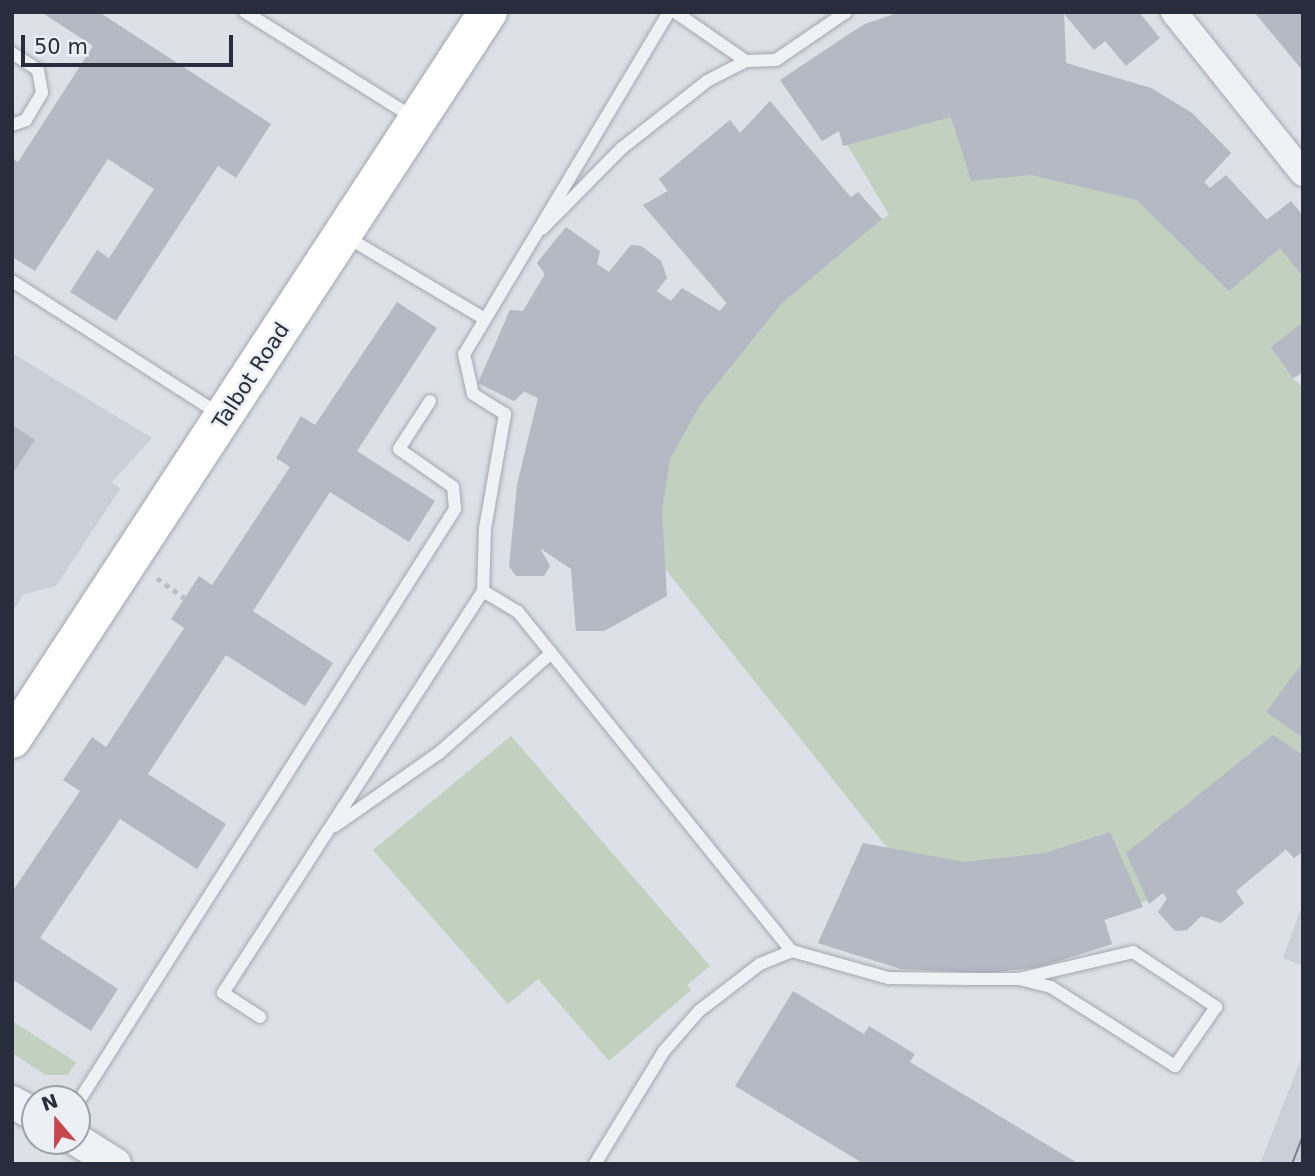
<!DOCTYPE html>
<html>
<head>
<meta charset="utf-8">
<style>
  body { margin:0 }
  #map { position:relative; width:1315px; height:1176px; overflow:hidden; background:#dde0e6; font-family:"DejaVu Sans",sans-serif }
  div>[style] { position:absolute }
  .built>* { inset:0; background:#cbcfd8 }
  .green>* { inset:0; background:#c2d0bf }
  .building>* { inset:0; background:#b5b9c3 }
  .path>* { height:4.5px; margin-top:-2.25px; transform-origin:0; background:repeating-linear-gradient(90deg,#bcbec5 0 5px,transparent 0 10px) }
  .roads { filter:drop-shadow(0 0 2px #a3a7b0) drop-shadow(0 0 2px #a3a7b0) }
  .service>* { height:12px; margin:-6px; padding:0 6px; transform-origin:6px; border-radius:6px; background:#f0f1f5 }
  .minor>* { height:26px; margin:-13px; padding:0 13px; transform-origin:13px; border-radius:13px; background:#f0f1f5 }
  .tertiary>* { height:32px; margin:-16px; padding:0 16px; transform-origin:16px; border-radius:16px; background:#f0f1f5 }
  .primary>* { height:38px; margin:-19px; padding:0 19px; transform-origin:19px; border-radius:19px; background:#fff }
  .tram>* { height:2px; margin:-1px; padding:0 1px; transform-origin:1px; border-radius:1px; background:#777f8f }
  span { translate:-50% -50%; white-space:nowrap; text-align:center; line-height:1.15; -webkit-text-stroke:5px #eceff4; paint-order:stroke }
  .street-label { font-size:21px; color:#272d3c }
  .frame { position:absolute; inset:0; border:14px solid #272d3c; pointer-events:none }
  .north { position:absolute; left:21px; top:1085px; width:70px; height:70px; box-sizing:border-box; background:#eceff4; border:2px solid #9da1aa; border-radius:50%; rotate:340deg; font-size:19px; font-weight:700; line-height:28px; text-align:center; color:#272d3c }
  .north::after { content:''; display:block; margin:auto; width:24px; height:32px; background:#c74650; clip-path:polygon(50% 0,100% 100%,50% 72%,0 100%) }
  .scale { position:absolute; left:21px; top:35px; width:212px; height:32px; box-sizing:border-box; border:4px solid #272d3c; border-top:0; padding-left:9px; font-size:21px; line-height:24px; white-space:nowrap; color:#272d3c; -webkit-text-stroke:5px #eceff4; paint-order:stroke }
</style>
</head>
<body>
<div id="map">
  <div class="built">
    <i style="clip-path:polygon(12px 353px,152px 438px,112px 482px,120px 489px,56px 586px,24px 594px,12px 612px)"></i>
    <i style="clip-path:polygon(1303px 903px,1303px 966px,1283px 958px)"></i>
    <i style="clip-path:polygon(1303px 1054px,1303px 1164px,1260px 1164px)"></i>
  </div>
  <div class="green">
    <i style="clip-path:polygon(1064px 14px,1066px 63px,1151px 88px,1192px 113px,1231px 153px,1204px 182px,1210px 188px,1226px 175px,1266px 220px,1291px 201px,1303px 216px,1303px 372px,1293px 379px,1303px 387px,1303px 851px,1294px 858px,1286px 850px,1236px 891px,1244px 903px,1221px 923px,1201px 916px,1187px 930px,1175px 931px,1158px 912px,1167px 899px,1163px 893px,1105px 920px,1112px 944px,1040px 967px,989px 973px,901px 969px,818px 943px,863px 843px,889px 850px,662px 565px,667px 596px,604px 631px,576px 631px,571px 569px,540px 548px,550px 566px,544px 576px,512px 572px,517px 485px,538px 398px,524px 392px,514px 401px,478px 383px,510px 310px,523px 311px,545px 275px,537px 263px,566px 227px,600px 251px,597px 264px,609px 272px,631px 245px,641px 246px,661px 261px,667px 278px,657px 291px,671px 301px,682px 288px,720px 311px,726px 303px,643px 205px,668px 191px,659px 179px,730px 120px,740px 133px,770px 101px,851px 197px,858px 192px,882px 219px,889px 215px,839px 131px,822px 141px,780px 80px,850px 33px,865px 24px)"></i>
    <i style="clip-path:polygon(511px 736px,710px 966px,687px 985px,691px 990px,609px 1061px,538px 979px,508px 1004px,373px 850px)"></i>
    <i style="clip-path:polygon(12px 1021px,76px 1062px,68px 1075px,46px 1075px,12px 1053px)"></i>
  </div>
  <div class="building">
    <i style="clip-path:polygon(41px 12px,99px 12px,271px 124px,236px 178px,218px 166px,116px 321px,70px 292px,97px 250px,109px 258px,154px 189px,108px 159px,35px 271px,12px 257px,12px 158px,18px 162px,93px 46px)"></i>
    <i style="clip-path:polygon(900px 12px,1139px 12px,1160px 38px,1126px 66px,1105px 41px,1094px 50px,1064px 14px,1066px 63px,1151px 88px,1192px 113px,1231px 153px,1204px 182px,1210px 188px,1226px 175px,1267px 220px,1291px 201px,1303px 216px,1303px 277px,1280px 248px,1229px 291px,1137px 200px,1031px 175px,971px 181px,951px 117px,843px 146px,839px 131px,822px 141px,780px 80px,865px 24px)"></i>
    <i style="clip-path:polygon(1254px 12px,1303px 12px,1303px 71px)"></i>
    <i style="clip-path:polygon(770px 101px,851px 198px,858px 192px,882px 219px,781px 304px,700px 405px,670px 459px,662px 511px,667px 596px,604px 631px,576px 631px,571px 569px,540px 548px,550px 566px,544px 576px,516px 576px,509px 566px,517px 485px,538px 398px,524px 391px,514px 401px,478px 383px,510px 310px,523px 311px,545px 274px,537px 263px,566px 227px,600px 251px,597px 264px,609px 272px,631px 245px,641px 246px,661px 261px,667px 278px,656px 291px,671px 301px,682px 288px,720px 311px,727px 303px,643px 205px,668px 191px,659px 179px,730px 120px,740px 133px)"></i>
    <i style="clip-path:polygon(397px 302px,437px 328px,357px 451px,435px 501px,409px 542px,330px 492px,253px 611px,333px 663px,305px 706px,226px 655px,148px 774px,226px 824px,197px 869px,120px 819px,40px 938px,118px 989px,91px 1031px,12px 979px,12px 892px,80px 791px,63px 780px,92px 737px,106px 747px,184px 628px,171px 619px,199px 576px,212px 585px,290px 467px,276px 458px,301px 416px,315px 425px)"></i>
    <i style="clip-path:polygon(1303px 322px,1303px 372px,1293px 378px,1271px 347px)"></i>
    <i style="clip-path:polygon(12px 425px,35px 440px,12px 475px)"></i>
    <i style="clip-path:polygon(1303px 662px,1303px 738px,1266px 712px)"></i>
    <i style="clip-path:polygon(1273px 735px,1303px 755px,1303px 851px,1294px 858px,1286px 849px,1236px 891px,1244px 903px,1221px 923px,1201px 916px,1187px 930px,1175px 931px,1158px 912px,1167px 899px,1163px 893px,1149px 904px,1126px 853px)"></i>
    <i style="clip-path:polygon(1110px 832px,1143px 907px,1104px 920px,1112px 944px,1040px 967px,989px 973px,901px 969px,818px 943px,863px 843px,963px 862px,1045px 853px)"></i>
    <i style="clip-path:polygon(793px 991px,864px 1034px,869px 1026px,915px 1054px,910px 1062px,1079px 1164px,864px 1164px,735px 1086px)"></i>
  </div>
  <div class="path">
    <i style="left:157px;top:578px;width:34px;rotate:36deg"></i>
  </div>
  <div class="roads">
    <div class="service">
      <i style="left:245px;top:12px;width:199px;rotate:32.1deg"></i>
      <i style="left:669px;top:12px;width:399px;rotate:120.9deg"></i>
      <i style="left:464px;top:354px;width:41px;rotate:77.3deg"></i>
      <i style="left:473px;top:394px;width:38px;rotate:32deg"></i>
      <i style="left:505px;top:414px;width:117px;rotate:99.9deg"></i>
      <i style="left:485px;top:529px;width:62px;rotate:91.8deg"></i>
      <i style="left:483px;top:591px;width:41px;rotate:31deg"></i>
      <i style="left:518px;top:612px;width:436px;rotate:51.1deg"></i>
      <i style="left:675px;top:12px;width:86px;rotate:34.6deg"></i>
      <i style="left:12px;top:53px;width:31px;rotate:33deg"></i>
      <i style="left:38px;top:70px;width:23px;rotate:80deg"></i>
      <i style="left:42px;top:93px;width:31px;rotate:121deg"></i>
      <i style="left:26px;top:120px;width:15px;rotate:160deg"></i>
      <i style="left:542px;top:229px;width:114px;rotate:-45.4deg"></i>
      <i style="left:622px;top:148px;width:108px;rotate:-38.2deg"></i>
      <i style="left:707px;top:81px;width:44px;rotate:-27.1deg"></i>
      <i style="left:746px;top:61px;width:30px;rotate:-2deg"></i>
      <i style="left:776px;top:60px;width:85px;rotate:-34.4deg"></i>
      <i style="left:345px;top:236px;width:161px;rotate:30.7deg"></i>
      <i style="left:12px;top:281px;width:248px;rotate:32.7deg"></i>
      <i style="left:335px;top:826px;width:127px;rotate:-35.1deg"></i>
      <i style="left:439px;top:753px;width:146px;rotate:-41.7deg"></i>
      <i style="left:260px;top:1017px;width:44px;rotate:-147deg"></i>
      <i style="left:223px;top:993px;width:479px;rotate:-57.1deg"></i>
      <i style="left:77px;top:1104px;width:705px;rotate:-57.57deg"></i>
      <i style="left:455px;top:509px;width:22px;rotate:-95deg"></i>
      <i style="left:453px;top:487px;width:66px;rotate:-144.9deg"></i>
      <i style="left:399px;top:449px;width:57px;rotate:-57.1deg"></i>
      <i style="left:595px;top:1164px;width:132px;rotate:-58.6deg"></i>
      <i style="left:664px;top:1051px;width:53px;rotate:-48.8deg"></i>
      <i style="left:699px;top:1011px;width:77px;rotate:-37.6deg"></i>
      <i style="left:760px;top:964px;width:35px;rotate:-22deg"></i>
      <i style="left:792px;top:951px;width:101px;rotate:15.6deg"></i>
      <i style="left:889px;top:978px;width:81px;rotate:0.7deg"></i>
      <i style="left:970px;top:979px;width:48px"></i>
      <i style="left:1018px;top:979px;width:118px;rotate:-13.2deg"></i>
      <i style="left:1133px;top:952px;width:100px;rotate:33.5deg"></i>
      <i style="left:1216px;top:1007px;width:72px;rotate:124.8deg"></i>
      <i style="left:1175px;top:1066px;width:147px;rotate:-147.5deg"></i>
      <i style="left:1051px;top:987px;width:34px;rotate:-166deg"></i>
    </div>
    <div class="minor">
      <i style="left:1174px;top:12px;width:206px;rotate:51.3deg"></i>
    </div>
    <div class="tertiary">
      <i style="left:12px;top:1102px;width:26px;rotate:29deg"></i>
      <i style="left:77px;top:1140px;width:45px;rotate:32.3deg"></i>
    </div>
    <div class="primary">
      <i style="left:12px;top:739px;width:869px;rotate:-56.79deg"></i>
    </div>
  </div>
  <div class="tram">
    <i style="left:1292px;top:1164px;width:30px;rotate:-69deg"></i>
  </div>
  <div class="street-label">
    <span style="left:251px;top:376px;rotate:-57deg">Talbot Road</span>
  </div>
  <div class="frame"></div>
  <div class="north">N</div>
  <div class="scale">50 m</div>
</div>
</body>
</html>
